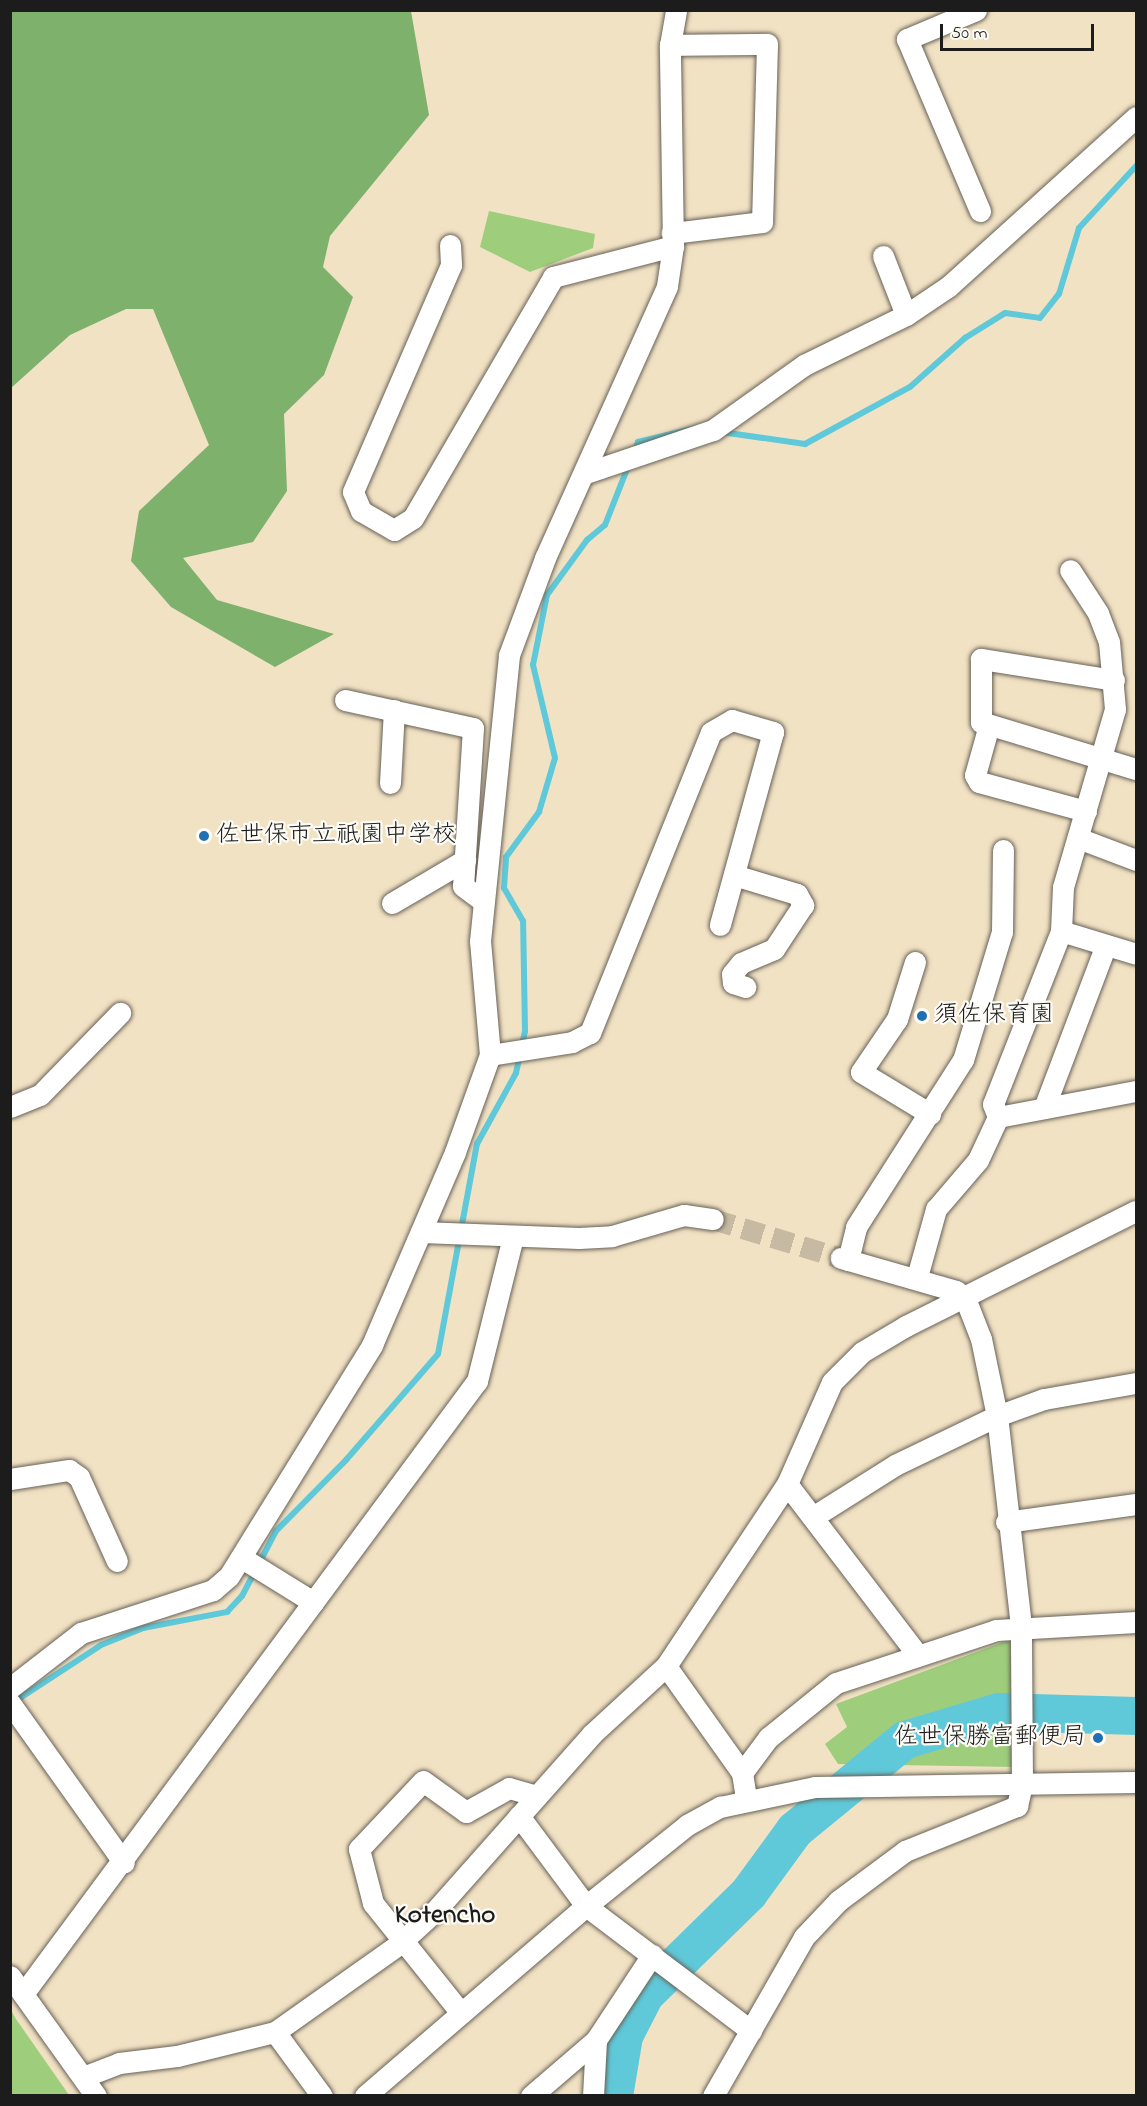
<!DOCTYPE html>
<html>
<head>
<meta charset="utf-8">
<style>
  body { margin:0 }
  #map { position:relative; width:1147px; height:2106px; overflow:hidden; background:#f2e2c4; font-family:"Indie Flower","Klee One",sans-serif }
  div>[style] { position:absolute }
  .green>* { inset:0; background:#9ece7c }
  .forest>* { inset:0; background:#7eb16c }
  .stream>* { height:6px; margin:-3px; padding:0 3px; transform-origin:3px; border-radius:3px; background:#5fc9d9 }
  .river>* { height:38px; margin:-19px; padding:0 19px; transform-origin:19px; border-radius:19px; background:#5fc9d9 }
  .minor-tunnel>* { height:21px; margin-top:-10.5px; transform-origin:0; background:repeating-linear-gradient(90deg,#c7baa2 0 21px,transparent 0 31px) }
  .roads { filter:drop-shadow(0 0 2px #676157) drop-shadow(0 0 2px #676157) }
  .minor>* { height:21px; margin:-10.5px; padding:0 10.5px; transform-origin:10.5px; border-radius:10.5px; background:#fff }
  .dots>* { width:16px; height:16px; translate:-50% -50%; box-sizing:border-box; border:3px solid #fdfcf7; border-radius:50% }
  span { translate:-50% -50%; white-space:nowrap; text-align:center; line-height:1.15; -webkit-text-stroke:4.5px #fdfcf7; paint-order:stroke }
  .poi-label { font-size:24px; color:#1c1c1c }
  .left { translate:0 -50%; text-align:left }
  .right { translate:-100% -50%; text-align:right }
  .quarter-label { font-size:27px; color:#1c1c1c; font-weight:700 }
  .frame { position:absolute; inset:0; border:12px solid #1c1c1c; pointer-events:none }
  .scale { position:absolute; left:940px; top:24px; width:154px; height:27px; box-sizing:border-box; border:3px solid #1c1c1c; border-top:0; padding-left:8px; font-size:18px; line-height:21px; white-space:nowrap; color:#1c1c1c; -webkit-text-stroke:4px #fdfcf7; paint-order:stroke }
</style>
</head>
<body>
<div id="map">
  <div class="green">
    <i style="clip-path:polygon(489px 211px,595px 234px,593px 248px,530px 272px,480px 247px)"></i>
    <i style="clip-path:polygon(1006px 1641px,1015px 1645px,1012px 1767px,838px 1764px,825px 1744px,847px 1727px,836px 1704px)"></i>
    <i style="clip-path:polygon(11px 2010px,16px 2019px,69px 2095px,11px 2095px)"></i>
  </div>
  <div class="forest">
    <i style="clip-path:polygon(11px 10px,411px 11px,429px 115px,330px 236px,323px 267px,353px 297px,324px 375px,284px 414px,287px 491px,253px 542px,183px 558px,217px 600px,334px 634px,275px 667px,171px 607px,131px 561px,139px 511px,209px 445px,153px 309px,126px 309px,70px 335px,11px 388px)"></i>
  </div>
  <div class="stream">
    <i style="left:721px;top:432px;width:85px;rotate:8.1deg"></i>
    <i style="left:805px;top:444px;width:119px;rotate:-28.5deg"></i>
    <i style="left:910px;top:387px;width:74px;rotate:-41.7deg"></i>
    <i style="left:965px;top:338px;width:47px;rotate:-32deg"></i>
    <i style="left:1005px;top:313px;width:35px;rotate:8deg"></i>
    <i style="left:1040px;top:318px;width:31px;rotate:-52deg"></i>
    <i style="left:1059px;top:294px;width:69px;rotate:-73.1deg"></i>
    <i style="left:1079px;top:228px;width:84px;rotate:-47.4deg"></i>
    <i style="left:634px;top:452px;width:11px;rotate:-68deg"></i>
    <i style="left:638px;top:442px;width:60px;rotate:-13.6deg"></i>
    <i style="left:20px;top:1698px;width:97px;rotate:-33.2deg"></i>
    <i style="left:101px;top:1645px;width:45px;rotate:-22deg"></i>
    <i style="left:143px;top:1628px;width:86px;rotate:-10.8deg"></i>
    <i style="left:227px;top:1612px;width:22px;rotate:-47deg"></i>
    <i style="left:242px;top:1596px;width:73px;rotate:-62.4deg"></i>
    <i style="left:276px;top:1531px;width:100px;rotate:-45.4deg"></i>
    <i style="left:346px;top:1460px;width:140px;rotate:-49deg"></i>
    <i style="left:438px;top:1354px;width:214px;rotate:-79.5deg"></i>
    <i style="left:477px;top:1144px;width:81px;rotate:-61.2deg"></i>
    <i style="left:516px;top:1073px;width:43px;rotate:-77.9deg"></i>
    <i style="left:525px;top:1031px;width:110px;rotate:-91deg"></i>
    <i style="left:523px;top:921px;width:38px;rotate:-120deg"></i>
    <i style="left:504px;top:888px;width:31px;rotate:-86deg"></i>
    <i style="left:506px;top:857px;width:56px;rotate:-53.7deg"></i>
    <i style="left:539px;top:812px;width:56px;rotate:-73.5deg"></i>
    <i style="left:555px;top:758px;width:96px;rotate:-103.3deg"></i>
    <i style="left:533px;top:665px;width:71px;rotate:-78.7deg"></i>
    <i style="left:547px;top:595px;width:68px;rotate:-54deg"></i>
    <i style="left:587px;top:540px;width:23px;rotate:-40deg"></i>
    <i style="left:605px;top:525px;width:66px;rotate:-68.5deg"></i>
  </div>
  <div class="river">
    <i style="left:614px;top:2096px;width:61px;rotate:-80.5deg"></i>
    <i style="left:624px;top:2036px;width:46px;rotate:-62.9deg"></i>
    <i style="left:645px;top:1995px;width:146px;rotate:-44.4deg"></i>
    <i style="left:749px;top:1893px;width:78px;rotate:-53.9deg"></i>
    <i style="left:795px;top:1830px;width:142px;rotate:-39.3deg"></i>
    <i style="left:905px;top:1740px;width:98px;rotate:-16.6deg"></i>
    <i style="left:999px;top:1712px;width:137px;rotate:1.7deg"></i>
  </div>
  <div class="minor-tunnel">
    <i style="left:713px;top:1219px;width:134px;rotate:16.9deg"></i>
  </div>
  <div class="roads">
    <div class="minor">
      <i style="left:976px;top:10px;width:75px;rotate:157.2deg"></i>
      <i style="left:907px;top:39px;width:187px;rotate:67deg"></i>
      <i style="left:670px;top:45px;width:97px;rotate:-0.6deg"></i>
      <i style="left:767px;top:44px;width:178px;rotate:91.6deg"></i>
      <i style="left:762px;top:222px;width:91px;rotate:173deg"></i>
      <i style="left:450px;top:245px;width:20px;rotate:87deg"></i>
      <i style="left:451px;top:265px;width:247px;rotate:113.4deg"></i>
      <i style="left:353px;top:492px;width:21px;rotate:67deg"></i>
      <i style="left:361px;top:511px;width:38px;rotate:30deg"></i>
      <i style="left:394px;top:530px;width:22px;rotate:-32deg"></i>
      <i style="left:413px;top:518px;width:279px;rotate:-59.8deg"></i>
      <i style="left:553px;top:277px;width:124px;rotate:-14.5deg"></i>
      <i style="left:883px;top:256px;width:63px;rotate:68.7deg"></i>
      <i style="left:586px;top:473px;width:134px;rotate:-18.7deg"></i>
      <i style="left:713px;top:430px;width:112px;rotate:-35.5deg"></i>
      <i style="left:804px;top:365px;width:114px;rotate:-26.1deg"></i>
      <i style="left:906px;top:315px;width:52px;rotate:-34deg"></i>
      <i style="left:949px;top:286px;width:252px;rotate:-42.1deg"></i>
      <i style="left:1114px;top:680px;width:135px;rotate:-171deg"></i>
      <i style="left:981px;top:659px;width:63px;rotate:90deg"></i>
      <i style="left:981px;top:722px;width:162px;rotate:16.9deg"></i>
      <i style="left:345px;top:700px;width:131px;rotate:12.3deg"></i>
      <i style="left:473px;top:728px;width:158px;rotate:93.6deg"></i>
      <i style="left:463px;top:886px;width:26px;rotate:37deg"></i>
      <i style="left:989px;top:725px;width:52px;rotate:105.6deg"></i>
      <i style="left:975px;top:775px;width:8px;rotate:60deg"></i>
      <i style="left:979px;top:782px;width:111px;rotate:15.2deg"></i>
      <i style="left:390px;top:783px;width:73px;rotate:-86.9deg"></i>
      <i style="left:1078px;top:838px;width:62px;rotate:20.8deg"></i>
      <i style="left:734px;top:875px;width:66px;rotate:16.8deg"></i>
      <i style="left:797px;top:894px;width:13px;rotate:61deg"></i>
      <i style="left:803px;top:905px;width:53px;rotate:123.4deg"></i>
      <i style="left:774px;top:949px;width:36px;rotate:157deg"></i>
      <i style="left:741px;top:963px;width:14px;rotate:129deg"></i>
      <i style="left:732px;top:974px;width:9px;rotate:84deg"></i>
      <i style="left:733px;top:983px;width:13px;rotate:18deg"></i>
      <i style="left:392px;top:903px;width:85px;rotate:-30.5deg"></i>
      <i style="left:1061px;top:931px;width:78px;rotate:17deg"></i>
      <i style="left:915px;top:962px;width:60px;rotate:107.5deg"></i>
      <i style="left:897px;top:1019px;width:64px;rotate:124.2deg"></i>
      <i style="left:861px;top:1072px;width:81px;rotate:31.3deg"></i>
      <i style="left:490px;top:1055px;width:83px;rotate:-9deg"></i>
      <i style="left:572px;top:1042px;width:20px;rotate:-27deg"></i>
      <i style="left:590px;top:1033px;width:324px;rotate:-68.1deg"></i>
      <i style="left:711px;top:732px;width:24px;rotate:-30deg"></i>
      <i style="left:732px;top:720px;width:43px;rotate:16.3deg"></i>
      <i style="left:773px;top:732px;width:200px;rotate:105.4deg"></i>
      <i style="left:10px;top:1107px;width:32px;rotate:-22deg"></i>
      <i style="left:40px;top:1095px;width:115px;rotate:-45.7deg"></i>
      <i style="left:1044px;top:1108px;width:174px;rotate:-69.2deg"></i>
      <i style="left:998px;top:1117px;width:140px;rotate:-10.7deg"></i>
      <i style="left:421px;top:1232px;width:158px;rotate:2.2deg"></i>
      <i style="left:579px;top:1238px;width:33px;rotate:-3deg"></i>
      <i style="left:612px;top:1236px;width:75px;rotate:-16.3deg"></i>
      <i style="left:684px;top:1215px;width:29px;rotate:8deg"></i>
      <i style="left:848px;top:1260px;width:34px;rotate:-76deg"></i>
      <i style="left:856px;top:1227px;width:198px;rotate:-57.4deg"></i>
      <i style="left:963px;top:1060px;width:134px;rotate:-73.1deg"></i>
      <i style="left:1002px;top:932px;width:82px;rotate:-89.3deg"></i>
      <i style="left:917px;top:1277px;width:71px;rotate:-74.4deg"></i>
      <i style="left:936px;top:1209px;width:65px;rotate:-49.4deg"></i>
      <i style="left:978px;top:1160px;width:47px;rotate:-65.1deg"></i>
      <i style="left:998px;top:1117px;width:14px;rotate:-111deg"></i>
      <i style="left:993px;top:1104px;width:186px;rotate:-68.5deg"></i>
      <i style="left:1061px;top:931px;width:44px;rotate:-87.4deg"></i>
      <i style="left:1063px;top:887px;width:185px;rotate:-73.7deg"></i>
      <i style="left:1115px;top:709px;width:67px;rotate:-95.1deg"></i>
      <i style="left:1109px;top:642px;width:31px;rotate:-111deg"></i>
      <i style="left:1098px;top:613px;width:51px;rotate:-123.1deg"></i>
      <i style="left:10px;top:1479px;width:60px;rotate:-8.7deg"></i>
      <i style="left:69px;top:1470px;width:12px;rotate:35deg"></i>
      <i style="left:79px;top:1477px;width:92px;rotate:65.7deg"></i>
      <i style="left:787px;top:1484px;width:214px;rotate:52.6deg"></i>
      <i style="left:816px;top:1515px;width:93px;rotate:-32.3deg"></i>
      <i style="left:895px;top:1465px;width:113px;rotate:-25.7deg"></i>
      <i style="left:997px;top:1416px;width:50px;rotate:-19.9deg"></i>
      <i style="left:1044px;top:1399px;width:93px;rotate:-9.9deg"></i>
      <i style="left:1006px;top:1522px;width:131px;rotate:-7.9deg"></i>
      <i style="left:242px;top:1558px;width:84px;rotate:31.8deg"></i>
      <i style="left:666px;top:1666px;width:131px;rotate:54.6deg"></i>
      <i style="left:10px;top:1688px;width:90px;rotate:-37.8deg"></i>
      <i style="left:81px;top:1633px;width:139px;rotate:-18deg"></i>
      <i style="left:213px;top:1590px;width:21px;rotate:-41deg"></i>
      <i style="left:229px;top:1576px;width:272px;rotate:-58.2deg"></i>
      <i style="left:372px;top:1345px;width:210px;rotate:-66.7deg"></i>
      <i style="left:455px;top:1152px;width:103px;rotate:-70.2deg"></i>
      <i style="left:490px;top:1055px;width:114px;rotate:-95deg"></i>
      <i style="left:480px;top:941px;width:287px;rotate:-84.2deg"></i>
      <i style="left:509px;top:655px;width:103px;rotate:-69.6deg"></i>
      <i style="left:545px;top:558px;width:298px;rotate:-65.8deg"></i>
      <i style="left:667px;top:286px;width:40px;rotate:-81.5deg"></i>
      <i style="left:673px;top:246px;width:201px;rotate:-90.9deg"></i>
      <i style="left:670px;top:45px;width:36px;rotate:-80deg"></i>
      <i style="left:10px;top:1703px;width:196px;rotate:54.5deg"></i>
      <i style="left:746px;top:1798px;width:25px;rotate:-99deg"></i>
      <i style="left:742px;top:1773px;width:44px;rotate:-53.4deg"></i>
      <i style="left:768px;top:1738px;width:87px;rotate:-39deg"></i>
      <i style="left:836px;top:1683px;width:169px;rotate:-18.3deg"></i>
      <i style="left:996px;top:1630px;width:140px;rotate:-3.3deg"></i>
      <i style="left:519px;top:1816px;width:112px;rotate:53.3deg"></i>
      <i style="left:586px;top:1906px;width:207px;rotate:37.1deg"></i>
      <i style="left:10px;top:1976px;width:148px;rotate:54.4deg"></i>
      <i style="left:23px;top:1994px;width:763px;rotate:-53.48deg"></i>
      <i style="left:477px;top:1381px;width:148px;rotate:-76deg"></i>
      <i style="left:461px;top:2013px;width:141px;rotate:-128.7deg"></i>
      <i style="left:373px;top:1903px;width:56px;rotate:-104.5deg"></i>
      <i style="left:359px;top:1849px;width:93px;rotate:-46.7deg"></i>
      <i style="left:423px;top:1781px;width:53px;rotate:35.8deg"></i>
      <i style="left:466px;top:1812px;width:49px;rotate:-29.2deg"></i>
      <i style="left:509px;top:1788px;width:29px;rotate:16deg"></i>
      <i style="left:275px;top:2032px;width:79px;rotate:53.7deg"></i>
      <i style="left:83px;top:2077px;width:39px;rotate:-21deg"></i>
      <i style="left:119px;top:2063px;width:58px;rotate:-6.9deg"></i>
      <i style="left:177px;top:2056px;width:101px;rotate:-13.8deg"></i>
      <i style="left:275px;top:2032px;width:151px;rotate:-35.3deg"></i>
      <i style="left:398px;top:1945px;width:50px;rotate:-42.6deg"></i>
      <i style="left:435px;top:1911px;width:237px;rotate:-48.4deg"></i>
      <i style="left:592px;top:1734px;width:100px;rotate:-42.6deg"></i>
      <i style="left:666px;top:1666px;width:219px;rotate:-56.4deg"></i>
      <i style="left:787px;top:1484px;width:111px;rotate:-66.2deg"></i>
      <i style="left:832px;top:1382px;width:42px;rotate:-45deg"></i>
      <i style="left:862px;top:1352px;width:51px;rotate:-30.6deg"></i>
      <i style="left:906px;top:1326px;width:257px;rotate:-26.6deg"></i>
      <i style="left:365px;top:2096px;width:291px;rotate:-40.7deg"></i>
      <i style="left:586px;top:1906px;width:129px;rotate:-38.7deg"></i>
      <i style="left:687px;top:1825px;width:38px;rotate:-29deg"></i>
      <i style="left:720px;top:1807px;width:97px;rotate:-11.9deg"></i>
      <i style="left:815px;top:1787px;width:321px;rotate:-0.9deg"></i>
      <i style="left:531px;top:2096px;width:86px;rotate:-40.7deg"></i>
      <i style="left:593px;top:2096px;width:56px;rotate:-86.9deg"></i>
      <i style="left:596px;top:2040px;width:102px;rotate:-56.6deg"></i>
      <i style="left:713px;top:2096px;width:183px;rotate:-60.2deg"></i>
      <i style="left:804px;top:1937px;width:50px;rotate:-46.6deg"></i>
      <i style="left:838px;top:1901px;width:84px;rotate:-36.7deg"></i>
      <i style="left:905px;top:1851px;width:121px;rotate:-21.9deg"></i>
      <i style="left:1017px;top:1806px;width:22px;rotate:-77deg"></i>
      <i style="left:1022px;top:1785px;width:159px;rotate:-90.4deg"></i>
      <i style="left:1021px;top:1626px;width:211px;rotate:-96.5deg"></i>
      <i style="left:997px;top:1416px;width:79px;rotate:-101.7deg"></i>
      <i style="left:981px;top:1339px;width:44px;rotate:-111.3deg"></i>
      <i style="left:965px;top:1298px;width:11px;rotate:-142deg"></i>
      <i style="left:956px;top:1291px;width:120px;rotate:-164deg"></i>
    </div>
  </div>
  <div class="dots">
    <i style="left:204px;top:836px;background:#1f6fb2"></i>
    <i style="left:922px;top:1016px;background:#1f6fb2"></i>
    <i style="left:1098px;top:1738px;background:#1f6fb2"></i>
  </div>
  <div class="poi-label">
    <span class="left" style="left:216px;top:836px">佐世保市立祇園中学校</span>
    <span class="left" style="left:934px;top:1016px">須佐保育園</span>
    <span class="right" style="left:1086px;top:1738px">佐世保勝富郵便局</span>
  </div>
  <div class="quarter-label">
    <span style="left:445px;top:1916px">Kotencho</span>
  </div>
  <div class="frame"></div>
  <div class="scale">50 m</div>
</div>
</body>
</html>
